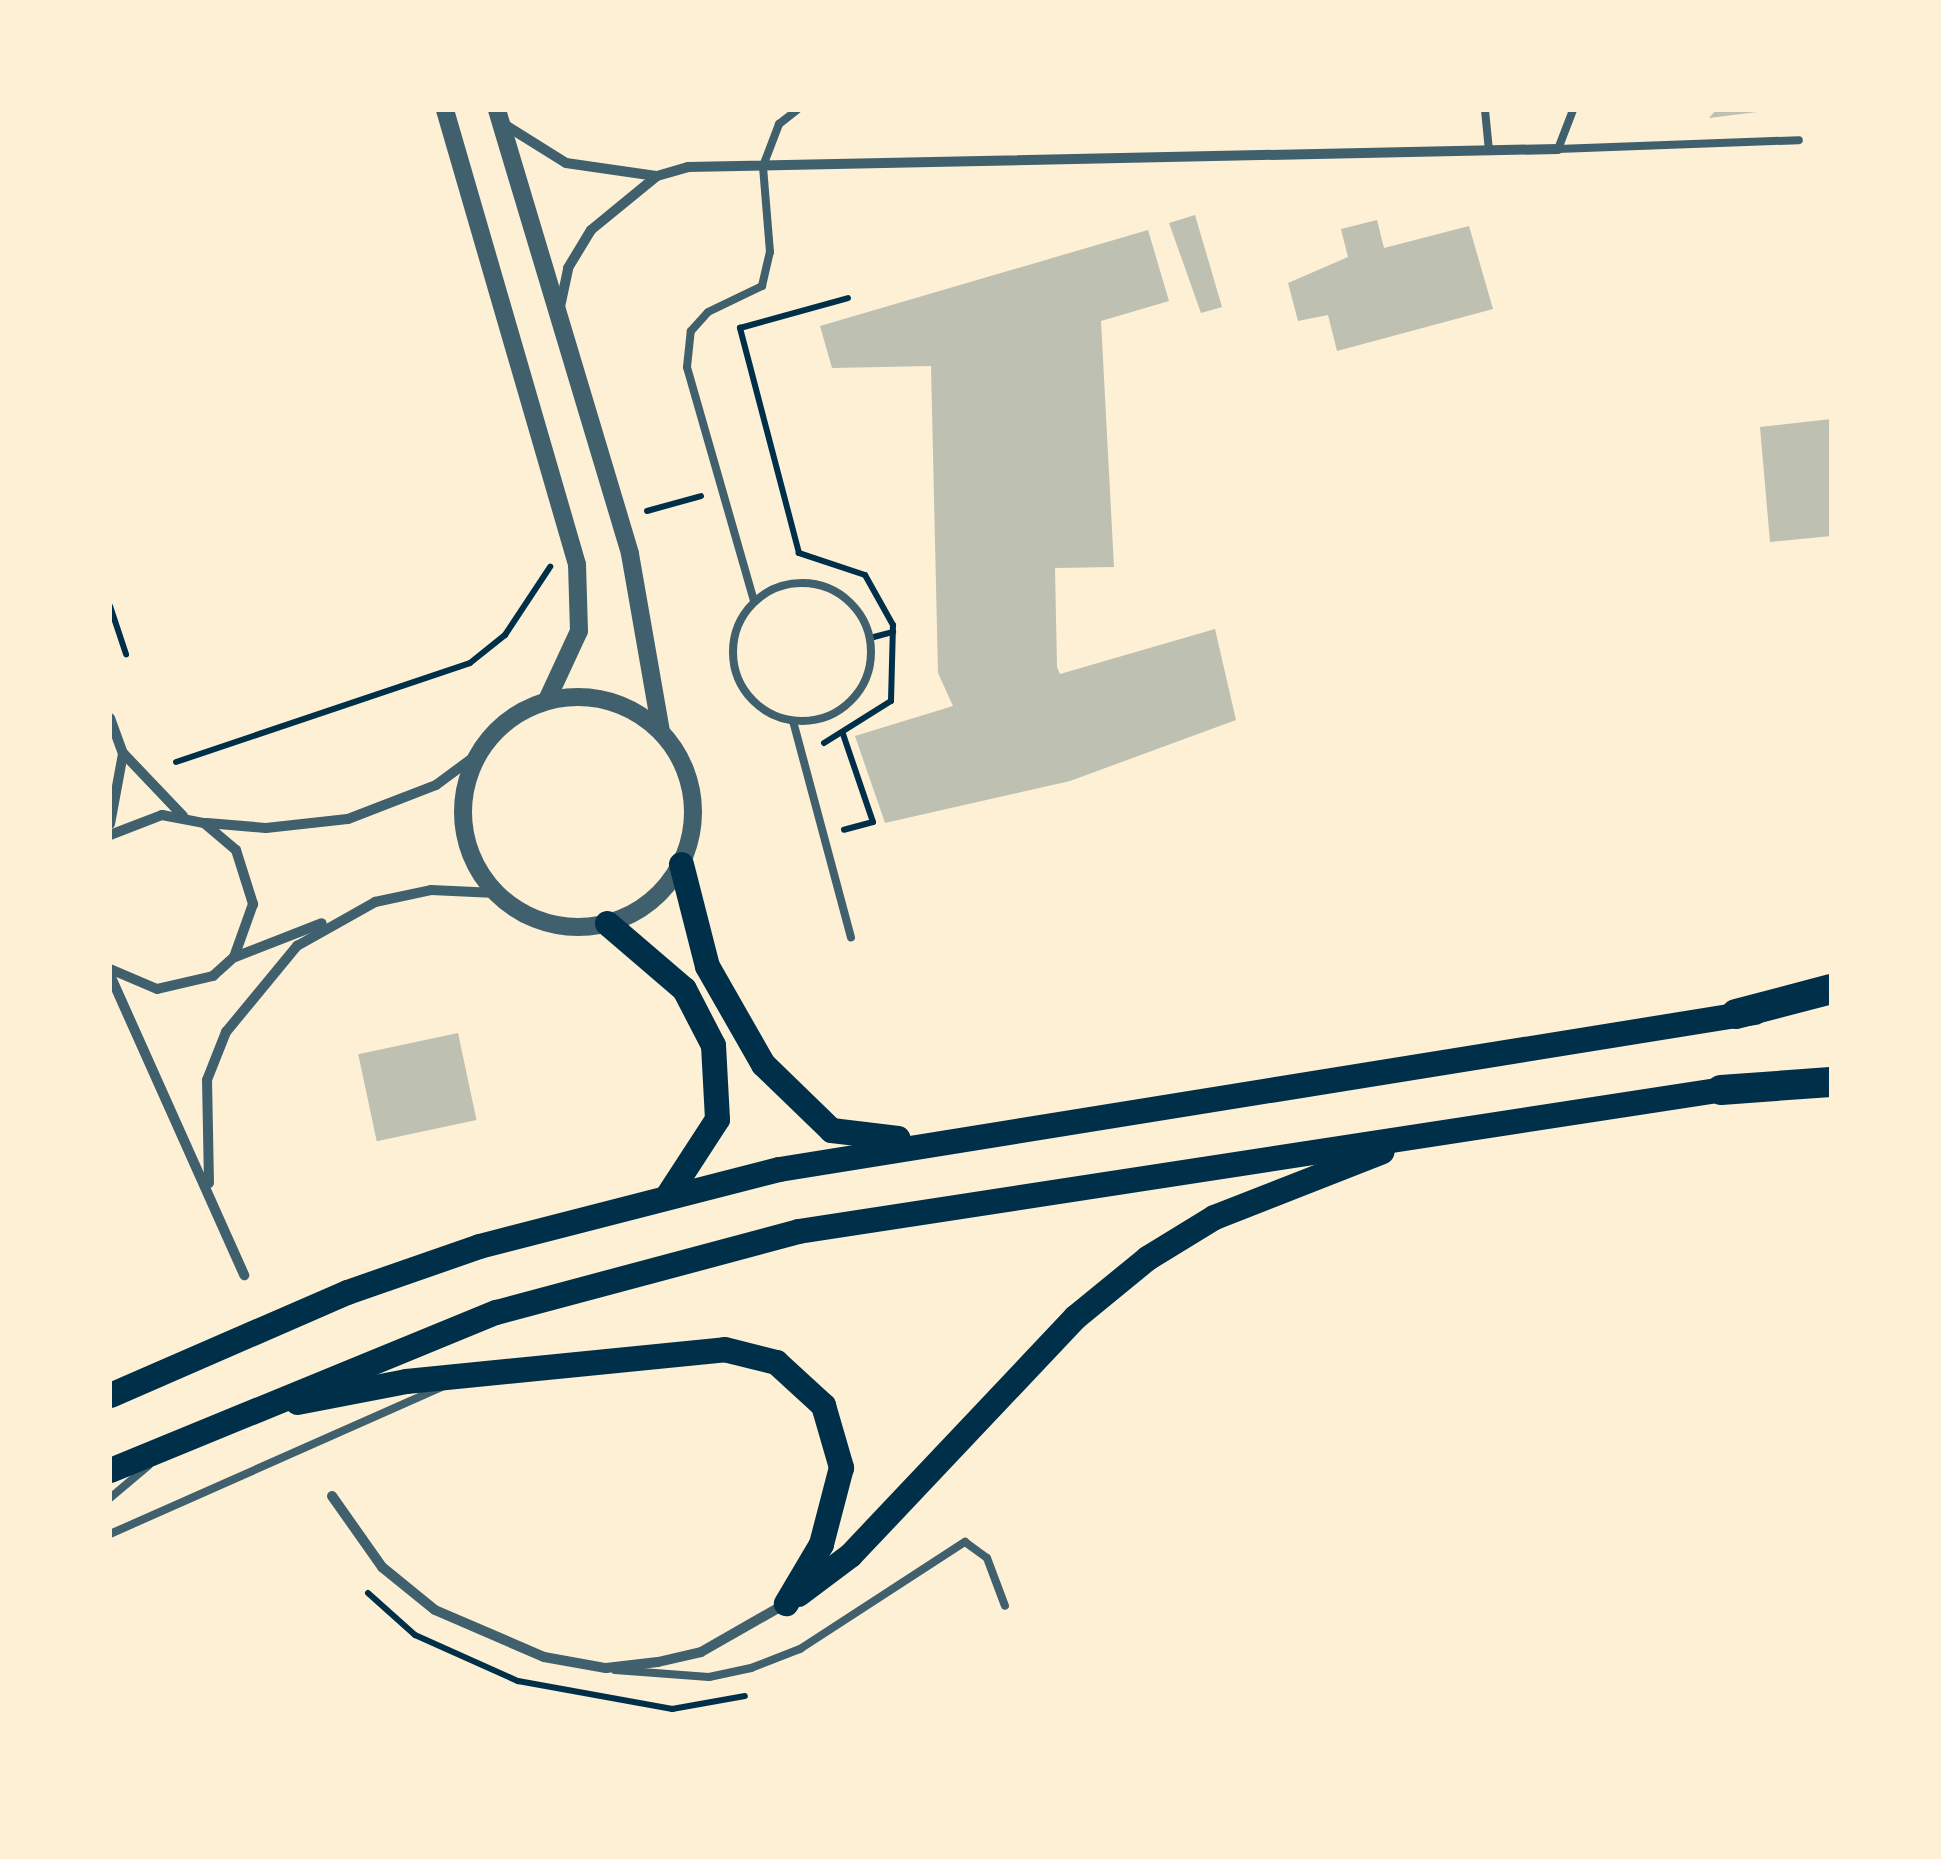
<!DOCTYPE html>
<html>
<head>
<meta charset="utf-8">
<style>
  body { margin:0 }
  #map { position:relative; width:1941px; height:1859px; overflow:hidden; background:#fdf0d5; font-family:"Archivo Narrow",sans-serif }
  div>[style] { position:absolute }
  .building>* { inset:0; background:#bec0b2; transform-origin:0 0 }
  .path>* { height:6px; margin:-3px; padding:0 3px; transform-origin:3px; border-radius:3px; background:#003049 }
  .service>* { height:8px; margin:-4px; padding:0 4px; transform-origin:4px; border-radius:4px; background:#3f606c }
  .service>.ring { margin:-4px; padding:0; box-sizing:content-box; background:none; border:8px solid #3f606c; border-radius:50% }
  .minor>* { height:10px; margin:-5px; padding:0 5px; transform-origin:5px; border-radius:5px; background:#3f606c }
  .tertiary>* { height:18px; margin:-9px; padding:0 9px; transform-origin:9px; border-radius:9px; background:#3f606c }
  .tertiary>.ring { margin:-9px; padding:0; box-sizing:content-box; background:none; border:18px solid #3f606c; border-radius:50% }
  .primary>* { height:25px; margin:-12.5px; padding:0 12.5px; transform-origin:12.5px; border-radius:12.5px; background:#003049 }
  .motorway>* { height:30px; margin:-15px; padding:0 15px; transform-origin:15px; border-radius:15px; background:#003049 }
  span { translate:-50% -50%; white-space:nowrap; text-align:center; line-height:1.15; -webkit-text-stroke:10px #fdf0d5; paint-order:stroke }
  .frame { position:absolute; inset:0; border:112px solid #fdf0d5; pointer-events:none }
</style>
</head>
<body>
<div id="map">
  <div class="building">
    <i style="clip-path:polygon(1716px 110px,1773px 110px,1709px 118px)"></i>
    <i style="clip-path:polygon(1195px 215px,1222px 307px,1201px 313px,1169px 223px)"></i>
    <i style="clip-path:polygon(1377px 220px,1384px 248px,1469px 226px,1493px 309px,1337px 351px,1328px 315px,1298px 321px,1288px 283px,1348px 257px,1341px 229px)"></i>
    <i style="clip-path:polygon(1148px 230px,1169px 301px,1101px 321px,1114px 567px,1055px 568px,1057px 667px,1060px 674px,1215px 629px,1236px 720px,1070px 781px,885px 823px,855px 736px,953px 706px,938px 673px,931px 366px,832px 368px,820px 326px)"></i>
    <i style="clip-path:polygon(1831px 419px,1831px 536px,1770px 542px,1760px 427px)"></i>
    <i style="left:458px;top:1033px;width:89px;height:102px;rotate:78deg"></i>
  </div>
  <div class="path">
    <i style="left:647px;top:511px;width:56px;rotate:-15.5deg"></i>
    <i style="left:110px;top:606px;width:51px;rotate:71.6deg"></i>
    <i style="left:870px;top:638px;width:24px;rotate:-15deg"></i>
    <i style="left:843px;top:734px;width:93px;rotate:71.2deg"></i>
    <i style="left:873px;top:822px;width:30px;rotate:165deg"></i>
    <i style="left:824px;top:743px;width:79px;rotate:-32.1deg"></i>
    <i style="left:891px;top:701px;width:76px;rotate:-88.5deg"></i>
    <i style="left:893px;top:625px;width:57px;rotate:-119.2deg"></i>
    <i style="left:865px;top:575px;width:70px;rotate:-161.6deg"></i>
    <i style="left:799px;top:553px;width:233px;rotate:-104.7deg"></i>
    <i style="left:740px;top:328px;width:112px;rotate:-15.5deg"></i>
    <i style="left:176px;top:762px;width:310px;rotate:-18.6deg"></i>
    <i style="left:470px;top:663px;width:45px;rotate:-38.7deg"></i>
    <i style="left:505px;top:635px;width:82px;rotate:-56.5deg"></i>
    <i style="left:368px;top:1593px;width:63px;rotate:41.8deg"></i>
    <i style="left:415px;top:1635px;width:113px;rotate:24.1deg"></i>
    <i style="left:518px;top:1681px;width:157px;rotate:10.3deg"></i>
    <i style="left:672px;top:1709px;width:74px;rotate:-10.1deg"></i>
  </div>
  <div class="service">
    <i style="left:1485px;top:110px;width:41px;rotate:84.4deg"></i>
    <i style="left:1573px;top:110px;width:42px;rotate:111deg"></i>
    <i style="left:1558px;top:149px;width:241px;rotate:-2.1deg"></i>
    <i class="ring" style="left:733px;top:583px;width:130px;height:130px"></i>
    <i style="left:754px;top:601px;width:243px;rotate:-106deg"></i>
    <i style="left:687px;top:367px;width:36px;rotate:-84deg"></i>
    <i style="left:691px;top:331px;width:25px;rotate:-48deg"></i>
    <i style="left:708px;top:312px;width:60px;rotate:-25.7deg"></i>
    <i style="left:762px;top:286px;width:35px;rotate:-77deg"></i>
    <i style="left:770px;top:252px;width:86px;rotate:-94.7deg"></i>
    <i style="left:763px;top:166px;width:45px;rotate:-69.1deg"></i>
    <i style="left:779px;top:124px;width:23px;rotate:-38deg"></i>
    <i style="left:793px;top:721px;width:224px;rotate:75deg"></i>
    <i style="left:110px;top:1498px;width:51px;rotate:-40.2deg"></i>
    <i style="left:110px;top:1534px;width:365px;rotate:-23.9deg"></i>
    <i style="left:615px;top:1670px;width:94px;rotate:4.3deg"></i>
    <i style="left:709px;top:1677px;width:43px;rotate:-12.1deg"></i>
    <i style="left:751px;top:1668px;width:53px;rotate:-21.2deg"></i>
    <i style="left:800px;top:1649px;width:197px;rotate:-33deg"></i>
    <i style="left:965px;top:1542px;width:27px;rotate:36deg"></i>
    <i style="left:987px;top:1558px;width:51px;rotate:69.4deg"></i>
  </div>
  <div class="minor">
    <i style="left:502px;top:123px;width:75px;rotate:32deg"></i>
    <i style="left:566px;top:163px;width:91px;rotate:8.2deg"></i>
    <i style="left:560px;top:307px;width:40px;rotate:-78deg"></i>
    <i style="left:568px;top:268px;width:44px;rotate:-58.8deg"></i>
    <i style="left:591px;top:230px;width:85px;rotate:-39.3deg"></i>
    <i style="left:657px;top:176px;width:32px;rotate:-16deg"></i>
    <i style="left:688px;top:167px;width:870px;rotate:-1.19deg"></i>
    <i style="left:110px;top:718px;width:37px;rotate:70deg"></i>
    <i style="left:123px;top:753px;width:87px;rotate:46.4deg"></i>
    <i style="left:207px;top:823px;width:59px;rotate:4.8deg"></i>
    <i style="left:266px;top:828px;width:82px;rotate:-6.3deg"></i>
    <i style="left:348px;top:819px;width:94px;rotate:-21.1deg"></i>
    <i style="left:436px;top:785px;width:52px;rotate:-36.4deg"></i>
    <i style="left:110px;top:824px;width:71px;rotate:-79.5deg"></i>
    <i style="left:110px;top:835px;width:56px;rotate:-21deg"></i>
    <i style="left:162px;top:815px;width:43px;rotate:10.8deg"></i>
    <i style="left:204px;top:823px;width:42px;rotate:40.2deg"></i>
    <i style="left:236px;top:850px;width:57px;rotate:72.5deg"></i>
    <i style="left:253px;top:904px;width:56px;rotate:109.7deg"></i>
    <i style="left:234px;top:957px;width:28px;rotate:138deg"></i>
    <i style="left:213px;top:976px;width:57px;rotate:166.9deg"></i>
    <i style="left:157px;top:989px;width:51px;rotate:-156.9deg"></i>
    <i style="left:235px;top:957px;width:93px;rotate:-21.3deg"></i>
    <i style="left:110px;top:975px;width:329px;rotate:65.9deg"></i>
    <i style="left:209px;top:1183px;width:103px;rotate:-91.1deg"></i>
    <i style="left:207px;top:1080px;width:52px;rotate:-68.4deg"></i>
    <i style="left:226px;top:1032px;width:112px;rotate:-50.5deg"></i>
    <i style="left:297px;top:946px;width:90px;rotate:-29.4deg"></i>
    <i style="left:375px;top:902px;width:57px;rotate:-12.1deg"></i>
    <i style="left:431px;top:890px;width:65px;rotate:2.6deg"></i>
    <i style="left:332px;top:1496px;width:87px;rotate:54.8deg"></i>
    <i style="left:382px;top:1567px;width:68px;rotate:39.1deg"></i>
    <i style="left:435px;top:1610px;width:119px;rotate:23.3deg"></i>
    <i style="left:544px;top:1657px;width:63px;rotate:10.1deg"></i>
    <i style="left:606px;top:1668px;width:52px;rotate:-6.6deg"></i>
    <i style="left:658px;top:1662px;width:44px;rotate:-13.1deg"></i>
    <i style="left:701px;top:1652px;width:97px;rotate:-29.7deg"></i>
  </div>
  <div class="tertiary">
    <i style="left:445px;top:110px;width:473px;rotate:73.8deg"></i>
    <i style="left:577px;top:564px;width:67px;rotate:88.3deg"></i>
    <i style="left:579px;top:631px;width:76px;rotate:114.9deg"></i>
    <i style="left:497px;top:110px;width:463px;rotate:73.3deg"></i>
    <i style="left:630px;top:554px;width:180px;rotate:80.1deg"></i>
    <i class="ring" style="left:463px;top:697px;width:212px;height:212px"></i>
  </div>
  <div class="primary">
    <i style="left:681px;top:864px;width:105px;rotate:75.7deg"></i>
    <i style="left:707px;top:966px;width:113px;rotate:60.3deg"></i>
    <i style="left:763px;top:1064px;width:95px;rotate:44.1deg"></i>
    <i style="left:831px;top:1130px;width:67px;rotate:6.8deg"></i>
    <i style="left:607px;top:923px;width:101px;rotate:40.6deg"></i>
    <i style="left:684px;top:989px;width:63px;rotate:62.6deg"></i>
    <i style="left:713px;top:1045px;width:74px;rotate:86.9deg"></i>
    <i style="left:717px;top:1119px;width:92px;rotate:123deg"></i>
    <i style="left:110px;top:1395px;width:258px;rotate:-23.5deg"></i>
    <i style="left:347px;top:1292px;width:140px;rotate:-19.2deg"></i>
    <i style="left:479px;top:1246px;width:310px;rotate:-14.4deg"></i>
    <i style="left:779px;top:1169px;width:988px;rotate:-9.15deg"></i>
    <i style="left:297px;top:1402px;width:111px;rotate:-10.9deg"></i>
    <i style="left:406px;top:1381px;width:320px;rotate:-5.7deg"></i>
    <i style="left:724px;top:1349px;width:54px;rotate:14deg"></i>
    <i style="left:776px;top:1362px;width:64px;rotate:42.5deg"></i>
    <i style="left:823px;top:1405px;width:65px;rotate:73.8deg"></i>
    <i style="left:841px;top:1467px;width:80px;rotate:104.6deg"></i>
    <i style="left:821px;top:1544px;width:69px;rotate:120.7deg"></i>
    <i style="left:110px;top:1470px;width:417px;rotate:-22.3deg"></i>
    <i style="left:496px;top:1312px;width:313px;rotate:-15deg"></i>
    <i style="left:798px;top:1231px;width:950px;rotate:-8.72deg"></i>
    <i style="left:798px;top:1594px;width:65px;rotate:-36.9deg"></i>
    <i style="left:850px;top:1555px;width:328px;rotate:-46.6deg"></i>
    <i style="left:1075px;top:1317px;width:93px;rotate:-39.3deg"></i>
    <i style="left:1147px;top:1258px;width:79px;rotate:-31.5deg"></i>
    <i style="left:1214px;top:1217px;width:180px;rotate:-21.4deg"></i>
  </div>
  <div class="motorway">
    <i style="left:1736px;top:1014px;width:98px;rotate:-14.7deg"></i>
    <i style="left:1721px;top:1090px;width:110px;rotate:-4.2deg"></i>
  </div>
  <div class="frame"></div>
</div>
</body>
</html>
